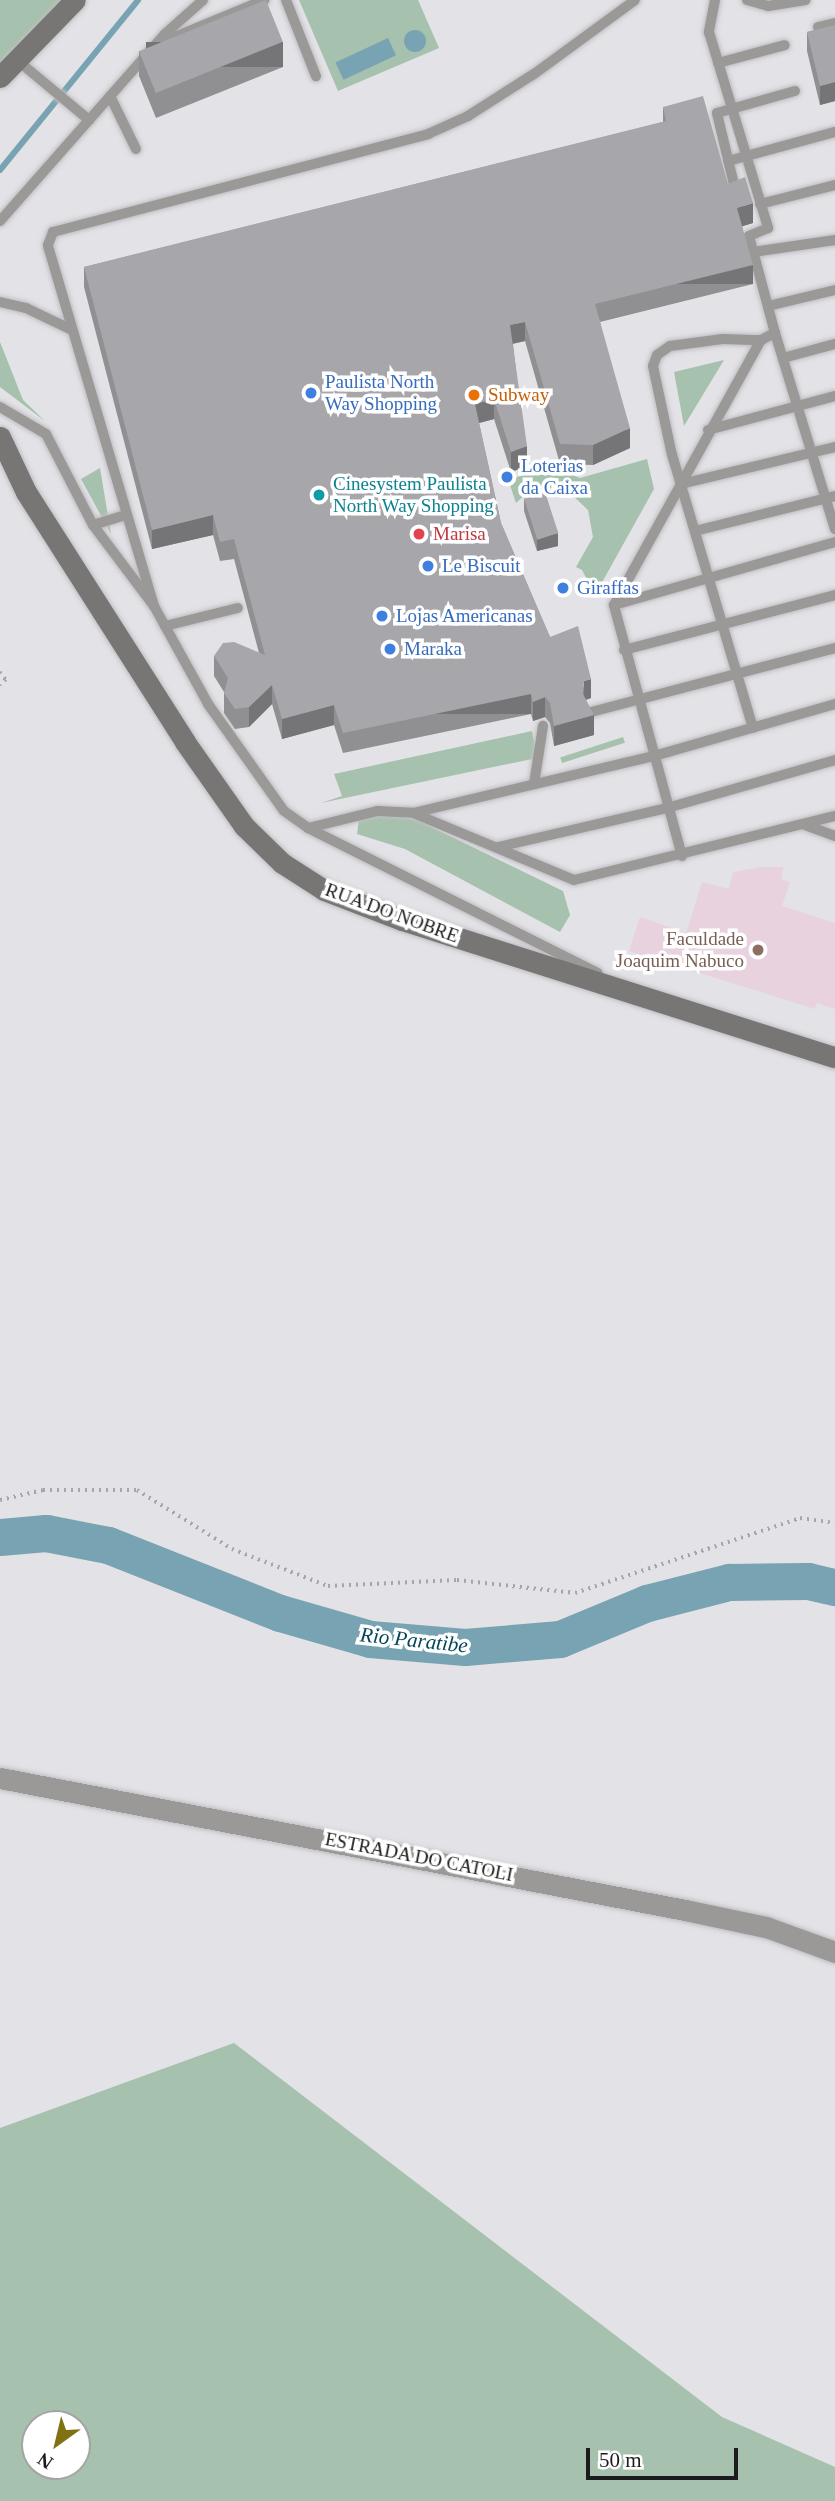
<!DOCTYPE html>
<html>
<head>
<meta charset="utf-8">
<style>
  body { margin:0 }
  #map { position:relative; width:835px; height:2501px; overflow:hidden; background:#e3e2e6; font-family:Georgia,serif }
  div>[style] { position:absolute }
  .education>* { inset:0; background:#e8d2de }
  .green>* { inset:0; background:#a6c1ad; transform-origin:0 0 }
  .water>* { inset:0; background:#78a3b3; transform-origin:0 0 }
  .round { border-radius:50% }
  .stream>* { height:6px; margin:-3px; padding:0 3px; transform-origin:3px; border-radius:3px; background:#78a3b3 }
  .river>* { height:37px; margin:-18.5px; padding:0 18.5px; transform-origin:18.5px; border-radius:18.5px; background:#78a3b3 }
  .path>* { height:3.5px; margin-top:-1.75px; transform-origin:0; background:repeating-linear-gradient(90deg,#a6a5a9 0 2px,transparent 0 7px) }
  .roads { filter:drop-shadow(0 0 2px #bfbec2) drop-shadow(0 0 2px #bfbec2) }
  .lane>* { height:10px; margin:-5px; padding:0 5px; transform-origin:5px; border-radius:5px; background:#9a9998 }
  .street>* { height:21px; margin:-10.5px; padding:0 10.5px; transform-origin:10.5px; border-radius:10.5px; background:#9a9998 }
  .secondary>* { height:21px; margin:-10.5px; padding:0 10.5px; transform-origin:10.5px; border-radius:10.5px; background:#777674 }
  .wall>* { inset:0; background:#909093 }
  .shaded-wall>* { inset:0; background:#757578; transform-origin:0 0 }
  .building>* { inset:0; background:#a7a7ab; transform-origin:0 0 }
  .dots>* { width:19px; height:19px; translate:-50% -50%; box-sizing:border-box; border:4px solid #fff; border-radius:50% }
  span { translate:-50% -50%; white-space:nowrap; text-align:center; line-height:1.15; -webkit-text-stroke:7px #fff; paint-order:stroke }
  .shop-label { font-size:19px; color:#366cbe }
  .left { translate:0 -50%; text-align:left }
  .food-label { font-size:19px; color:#c56008 }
  .culture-label { font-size:19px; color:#0d838f }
  .health-label { font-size:19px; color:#be3a42 }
  .street-label { font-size:19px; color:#1c1b1d }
  .education-label { font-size:19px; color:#785e54 }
  .right { translate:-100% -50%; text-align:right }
  .water-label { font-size:21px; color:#054657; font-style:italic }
  .north { position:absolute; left:21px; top:2410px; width:70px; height:70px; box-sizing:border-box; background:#fff; border:2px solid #a4a4a5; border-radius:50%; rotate:214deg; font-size:19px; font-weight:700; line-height:28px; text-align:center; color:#1c1b1d }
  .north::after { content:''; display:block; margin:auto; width:24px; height:32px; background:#807213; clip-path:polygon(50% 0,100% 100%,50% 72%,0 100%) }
  .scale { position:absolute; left:586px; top:2448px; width:152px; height:32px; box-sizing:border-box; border:4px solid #1c1b1d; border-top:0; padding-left:9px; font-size:21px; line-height:24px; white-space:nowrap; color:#1c1b1d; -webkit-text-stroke:5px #fff; paint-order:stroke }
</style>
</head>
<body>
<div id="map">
  <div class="education">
    <i style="clip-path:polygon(762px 867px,784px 867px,781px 879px,790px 882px,782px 906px,835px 923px,835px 1009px,817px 1003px,815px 1009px,629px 951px,640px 917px,686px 933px,702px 882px,729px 889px,733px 872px)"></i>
  </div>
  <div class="green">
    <i style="clip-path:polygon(0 0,74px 0,0 78px)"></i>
    <i style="clip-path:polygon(299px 0,418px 0,439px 48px,338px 91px)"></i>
    <i style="clip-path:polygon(0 342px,23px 400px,45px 421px,0 387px)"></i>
    <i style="clip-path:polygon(724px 360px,684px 426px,674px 372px)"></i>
    <i style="clip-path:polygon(647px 459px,654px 489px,595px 595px,582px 570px,576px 567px,593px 537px,588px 510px,568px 491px,554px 487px,527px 493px,516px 503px,508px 479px,555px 468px,580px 478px)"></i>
    <i style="clip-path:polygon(100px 468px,111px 534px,81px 479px)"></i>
    <i style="clip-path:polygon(532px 731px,537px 758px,321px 803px,342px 796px,334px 774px)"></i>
    <i style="left:623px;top:737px;width:6px;height:66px;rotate:72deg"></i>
    <i style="clip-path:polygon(381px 813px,417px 820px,563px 891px,570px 915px,560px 932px,405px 849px,357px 834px,359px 820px)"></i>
    <i style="clip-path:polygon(evenodd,234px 2043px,722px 2417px,835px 2467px,835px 2501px,0 2501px,0 2128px,234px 2043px,35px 2424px,77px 2424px,77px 2466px,35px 2466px,35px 2424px)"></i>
  </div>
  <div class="water">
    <i class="round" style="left:404px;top:30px;width:22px;height:22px"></i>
    <i style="left:388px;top:38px;width:19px;height:58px;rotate:65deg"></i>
  </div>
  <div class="stream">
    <i style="left:0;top:170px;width:219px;rotate:-50.9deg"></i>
  </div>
  <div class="river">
    <i style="left:0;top:1537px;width:46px;rotate:-5deg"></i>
    <i style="left:46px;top:1533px;width:63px;rotate:11deg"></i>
    <i style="left:108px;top:1545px;width:185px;rotate:21.6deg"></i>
    <i style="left:280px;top:1613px;width:94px;rotate:16.1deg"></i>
    <i style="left:370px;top:1639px;width:95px;rotate:4.8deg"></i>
    <i style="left:465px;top:1647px;width:95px;rotate:-4.8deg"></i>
    <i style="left:560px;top:1639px;width:94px;rotate:-22.5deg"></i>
    <i style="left:647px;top:1603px;width:85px;rotate:-14.4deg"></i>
    <i style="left:729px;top:1582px;width:79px;rotate:-0.7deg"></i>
    <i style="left:808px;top:1581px;width:28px;rotate:13deg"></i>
  </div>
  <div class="path">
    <i style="left:0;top:672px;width:10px;rotate:53deg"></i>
    <i style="left:6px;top:680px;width:8px;rotate:140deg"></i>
    <i style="left:0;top:1500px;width:44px;rotate:-13.1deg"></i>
    <i style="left:43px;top:1490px;width:94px"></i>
    <i style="left:137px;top:1490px;width:112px;rotate:31.8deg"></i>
    <i style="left:232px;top:1549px;width:103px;rotate:21.1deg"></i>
    <i style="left:328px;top:1586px;width:129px;rotate:-2.7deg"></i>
    <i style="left:457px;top:1580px;width:119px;rotate:6.3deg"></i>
    <i style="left:575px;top:1593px;width:237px;rotate:-18.4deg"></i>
    <i style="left:800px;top:1518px;width:35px;rotate:8deg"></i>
  </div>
  <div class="roads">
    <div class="lane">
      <i style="left:286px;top:0;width:82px;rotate:68.5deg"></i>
      <i style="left:715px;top:0;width:33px;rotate:101deg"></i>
      <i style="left:709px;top:32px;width:205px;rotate:73.2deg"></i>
      <i style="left:768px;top:228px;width:21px;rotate:157deg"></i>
      <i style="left:749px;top:236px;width:100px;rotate:75deg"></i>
      <i style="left:747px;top:0;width:22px;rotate:16deg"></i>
      <i style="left:768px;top:6px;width:38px;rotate:-9deg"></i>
      <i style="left:818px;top:27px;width:17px;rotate:-13deg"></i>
      <i style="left:160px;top:43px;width:113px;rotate:-22.5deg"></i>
      <i style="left:17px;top:60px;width:94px;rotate:39.8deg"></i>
      <i style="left:718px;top:63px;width:69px;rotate:-15deg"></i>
      <i style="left:110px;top:96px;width:59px;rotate:63.9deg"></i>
      <i style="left:728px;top:161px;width:111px;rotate:-15.2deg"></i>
      <i style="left:736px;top:193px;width:82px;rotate:-103.4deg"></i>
      <i style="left:717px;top:113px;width:81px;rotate:-15.8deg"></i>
      <i style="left:760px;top:204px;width:77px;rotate:-14.2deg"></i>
      <i style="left:0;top:221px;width:249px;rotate:-48.6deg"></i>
      <i style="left:165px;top:34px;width:51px;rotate:-41.8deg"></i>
      <i style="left:753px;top:252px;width:83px;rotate:-8.3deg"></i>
      <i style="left:0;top:302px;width:27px;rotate:13deg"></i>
      <i style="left:26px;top:308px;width:51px;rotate:25.6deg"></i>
      <i style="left:768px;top:306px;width:69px;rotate:-13.4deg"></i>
      <i style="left:783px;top:358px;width:54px;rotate:-15.1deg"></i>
      <i style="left:0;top:407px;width:53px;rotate:30.4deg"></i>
      <i style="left:46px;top:434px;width:102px;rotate:62.7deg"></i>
      <i style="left:93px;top:525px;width:101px;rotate:53deg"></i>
      <i style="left:154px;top:606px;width:112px;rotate:61.1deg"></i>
      <i style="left:208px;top:704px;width:131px;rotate:54.6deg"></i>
      <i style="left:284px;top:811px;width:29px;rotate:35deg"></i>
      <i style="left:308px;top:828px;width:324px;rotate:26.6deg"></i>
      <i style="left:708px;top:430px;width:131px;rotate:-15deg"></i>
      <i style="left:681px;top:484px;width:158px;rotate:-13.5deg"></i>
      <i style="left:93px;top:525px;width:34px;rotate:-17deg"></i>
      <i style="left:695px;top:531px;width:144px;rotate:-14deg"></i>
      <i style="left:614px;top:605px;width:230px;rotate:-15.9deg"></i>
      <i style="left:154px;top:606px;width:376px;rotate:-106.4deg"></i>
      <i style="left:48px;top:245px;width:14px;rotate:-69deg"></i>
      <i style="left:53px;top:232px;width:388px;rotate:-14.6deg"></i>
      <i style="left:428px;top:134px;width:44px;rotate:-24.2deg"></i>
      <i style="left:468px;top:116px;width:78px;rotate:-32.5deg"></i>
      <i style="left:534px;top:74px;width:125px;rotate:-36.2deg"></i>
      <i style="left:165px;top:626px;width:75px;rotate:-13.9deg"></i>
      <i style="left:624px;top:650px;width:218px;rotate:-14.6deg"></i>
      <i style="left:591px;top:712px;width:252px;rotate:-14.7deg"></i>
      <i style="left:753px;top:728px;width:285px;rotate:-106.5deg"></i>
      <i style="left:672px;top:455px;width:91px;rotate:-102.1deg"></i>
      <i style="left:653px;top:366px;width:12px;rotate:-70deg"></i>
      <i style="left:657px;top:355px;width:16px;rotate:-35deg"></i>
      <i style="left:670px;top:346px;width:53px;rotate:-7.5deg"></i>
      <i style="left:723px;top:339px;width:38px;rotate:2deg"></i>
      <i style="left:534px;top:784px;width:59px;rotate:-81.2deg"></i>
      <i style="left:413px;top:813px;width:248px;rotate:-13.3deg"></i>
      <i style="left:654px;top:756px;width:188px;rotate:-16deg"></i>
      <i style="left:805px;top:825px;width:32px;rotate:20deg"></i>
      <i style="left:308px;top:828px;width:72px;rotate:-13.7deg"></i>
      <i style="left:378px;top:811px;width:35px;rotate:3deg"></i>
      <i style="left:413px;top:813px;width:174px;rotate:22.6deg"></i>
      <i style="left:574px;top:880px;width:269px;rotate:-13.8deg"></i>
      <i style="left:498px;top:847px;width:173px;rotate:-13deg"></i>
      <i style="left:667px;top:808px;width:175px;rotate:-15.9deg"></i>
      <i style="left:682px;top:856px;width:260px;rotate:-105.2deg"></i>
      <i style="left:614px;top:605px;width:303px;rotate:-61deg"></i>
      <i style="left:761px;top:340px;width:16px;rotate:-27deg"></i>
      <i style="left:775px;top:333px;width:205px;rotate:73deg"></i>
    </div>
    <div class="street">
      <i style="left:0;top:1778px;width:698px;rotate:10.91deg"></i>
      <i style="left:685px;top:1910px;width:83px;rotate:11.9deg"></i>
      <i style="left:766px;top:1927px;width:73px;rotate:19.9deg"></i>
    </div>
    <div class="secondary">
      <i style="left:0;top:77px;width:107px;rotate:-45.8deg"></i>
      <i style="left:0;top:437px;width:61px;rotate:64.7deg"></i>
      <i style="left:26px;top:492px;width:296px;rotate:57.5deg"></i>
      <i style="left:185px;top:742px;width:103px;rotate:54.9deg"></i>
      <i style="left:244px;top:826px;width:53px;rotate:44.2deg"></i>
      <i style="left:282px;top:863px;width:50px;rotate:32.7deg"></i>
      <i style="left:324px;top:890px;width:84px;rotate:21deg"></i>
      <i style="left:402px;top:920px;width:454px;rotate:17.6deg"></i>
    </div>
  </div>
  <div class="wall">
    <i style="clip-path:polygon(835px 25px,835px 101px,820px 105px,807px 51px,807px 32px)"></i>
    <i style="clip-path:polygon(139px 51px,283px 67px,156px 118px,139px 76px)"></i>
    <i style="clip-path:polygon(663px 107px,728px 184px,753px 223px,742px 226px,753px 284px,600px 322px,630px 448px,593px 465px,560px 464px,525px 341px,513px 344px,527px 466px,511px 472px,494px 419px,479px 423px,501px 523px,550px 637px,591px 698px,586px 700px,594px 735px,554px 746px,550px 723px,545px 717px,533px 721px,531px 714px,343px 753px,334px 725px,282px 739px,272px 704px,249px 727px,235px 729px,224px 713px,224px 692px,214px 676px,214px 656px,259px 653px,234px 559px,220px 561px,213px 535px,152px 549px,84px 287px,84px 267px,663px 122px)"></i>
    <i style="clip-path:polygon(524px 498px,558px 546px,537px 551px,524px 511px)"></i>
  </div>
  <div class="shaded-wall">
    <i style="left:283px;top:42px;width:25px;height:137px;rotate:90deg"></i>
    <i style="clip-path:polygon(835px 82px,835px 101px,820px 105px,820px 86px)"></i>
    <i style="clip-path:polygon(753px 203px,753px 223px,737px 228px,737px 208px)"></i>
    <i style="left:753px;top:265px;width:19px;height:163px;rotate:90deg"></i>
    <i style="clip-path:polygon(525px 322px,525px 341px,510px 344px,510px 325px)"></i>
    <i style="clip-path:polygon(494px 399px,494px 419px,475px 424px,475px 404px)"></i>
    <i style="clip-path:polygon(630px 428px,630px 448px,593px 465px,593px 445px)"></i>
    <i style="clip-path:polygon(527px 446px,527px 466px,511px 472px,511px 452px)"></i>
    <i style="clip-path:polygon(213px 515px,213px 535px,152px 549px,152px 530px)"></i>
    <i style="clip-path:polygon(558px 533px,558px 546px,537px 551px,537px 538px)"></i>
    <i style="clip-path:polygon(591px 679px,591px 698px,584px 700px,583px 713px,584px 681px)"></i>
    <i style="clip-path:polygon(272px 685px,272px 704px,249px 727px,249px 707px)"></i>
    <i style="left:531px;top:694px;width:20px;height:192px;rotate:90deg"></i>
    <i style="clip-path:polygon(545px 697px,545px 717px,533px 721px,533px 702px)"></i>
    <i style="clip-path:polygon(334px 705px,334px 725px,282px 739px,282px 719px)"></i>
    <i style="clip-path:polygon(594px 715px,594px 735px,554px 746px,554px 726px)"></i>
  </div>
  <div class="building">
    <i style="left:266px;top:0;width:45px;height:137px;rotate:68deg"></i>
    <i style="clip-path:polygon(835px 25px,835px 82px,820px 86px,807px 32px)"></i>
    <i style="clip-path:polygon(703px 96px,728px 184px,745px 177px,753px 203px,737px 208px,753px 265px,595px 304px,630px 428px,593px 445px,560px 444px,525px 322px,510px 325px,527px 446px,511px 452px,494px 399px,475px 404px,501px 523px,550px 637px,578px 626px,591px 679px,584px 681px,583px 694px,594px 715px,554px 726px,550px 703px,545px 697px,533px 702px,531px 694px,343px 733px,334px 705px,282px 719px,272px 685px,249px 707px,235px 709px,224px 693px,228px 678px,214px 656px,223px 643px,234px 642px,265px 655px,234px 539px,220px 542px,213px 515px,152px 530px,84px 267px,666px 121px,663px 107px)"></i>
    <i style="left:545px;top:492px;width:43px;height:22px;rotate:72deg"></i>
  </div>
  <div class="dots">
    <i style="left:311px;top:393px;background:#3f7fe0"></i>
    <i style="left:474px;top:395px;background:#e8710a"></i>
    <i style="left:507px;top:477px;background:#3f7fe0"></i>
    <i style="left:319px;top:495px;background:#0f9aa8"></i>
    <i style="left:419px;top:534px;background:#e0444e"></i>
    <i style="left:428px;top:566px;background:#3f7fe0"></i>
    <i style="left:563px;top:588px;background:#3f7fe0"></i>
    <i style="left:382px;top:616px;background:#3f7fe0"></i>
    <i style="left:390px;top:649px;background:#3f7fe0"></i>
    <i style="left:758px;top:950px;background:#8d6e63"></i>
  </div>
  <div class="shop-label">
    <span class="left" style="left:325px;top:393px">Paulista North<br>Way Shopping</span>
    <span class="left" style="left:521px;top:477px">Loterias<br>da Caixa</span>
    <span class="left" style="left:442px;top:566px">Le Biscuit</span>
    <span class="left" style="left:577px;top:588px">Giraffas</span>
    <span class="left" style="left:396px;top:616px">Lojas Americanas</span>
    <span class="left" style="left:404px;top:649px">Maraka</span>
  </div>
  <div class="food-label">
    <span class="left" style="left:488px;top:395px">Subway</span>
  </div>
  <div class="culture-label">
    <span class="left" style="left:333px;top:495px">Cinesystem Paulista<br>North Way Shopping</span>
  </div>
  <div class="health-label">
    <span class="left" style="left:433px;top:534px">Marisa</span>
  </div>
  <div class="street-label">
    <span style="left:392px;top:913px;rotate:20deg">RUA DO NOBRE</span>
    <span style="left:419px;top:1857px;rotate:11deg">ESTRADA DO CATOLI</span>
  </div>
  <div class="education-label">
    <span class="right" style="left:744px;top:950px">Faculdade<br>Joaquim Nabuco</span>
  </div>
  <div class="water-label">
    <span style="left:414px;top:1640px;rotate:6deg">Rio Paratibe</span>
  </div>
  <div class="north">N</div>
  <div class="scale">50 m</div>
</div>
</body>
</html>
